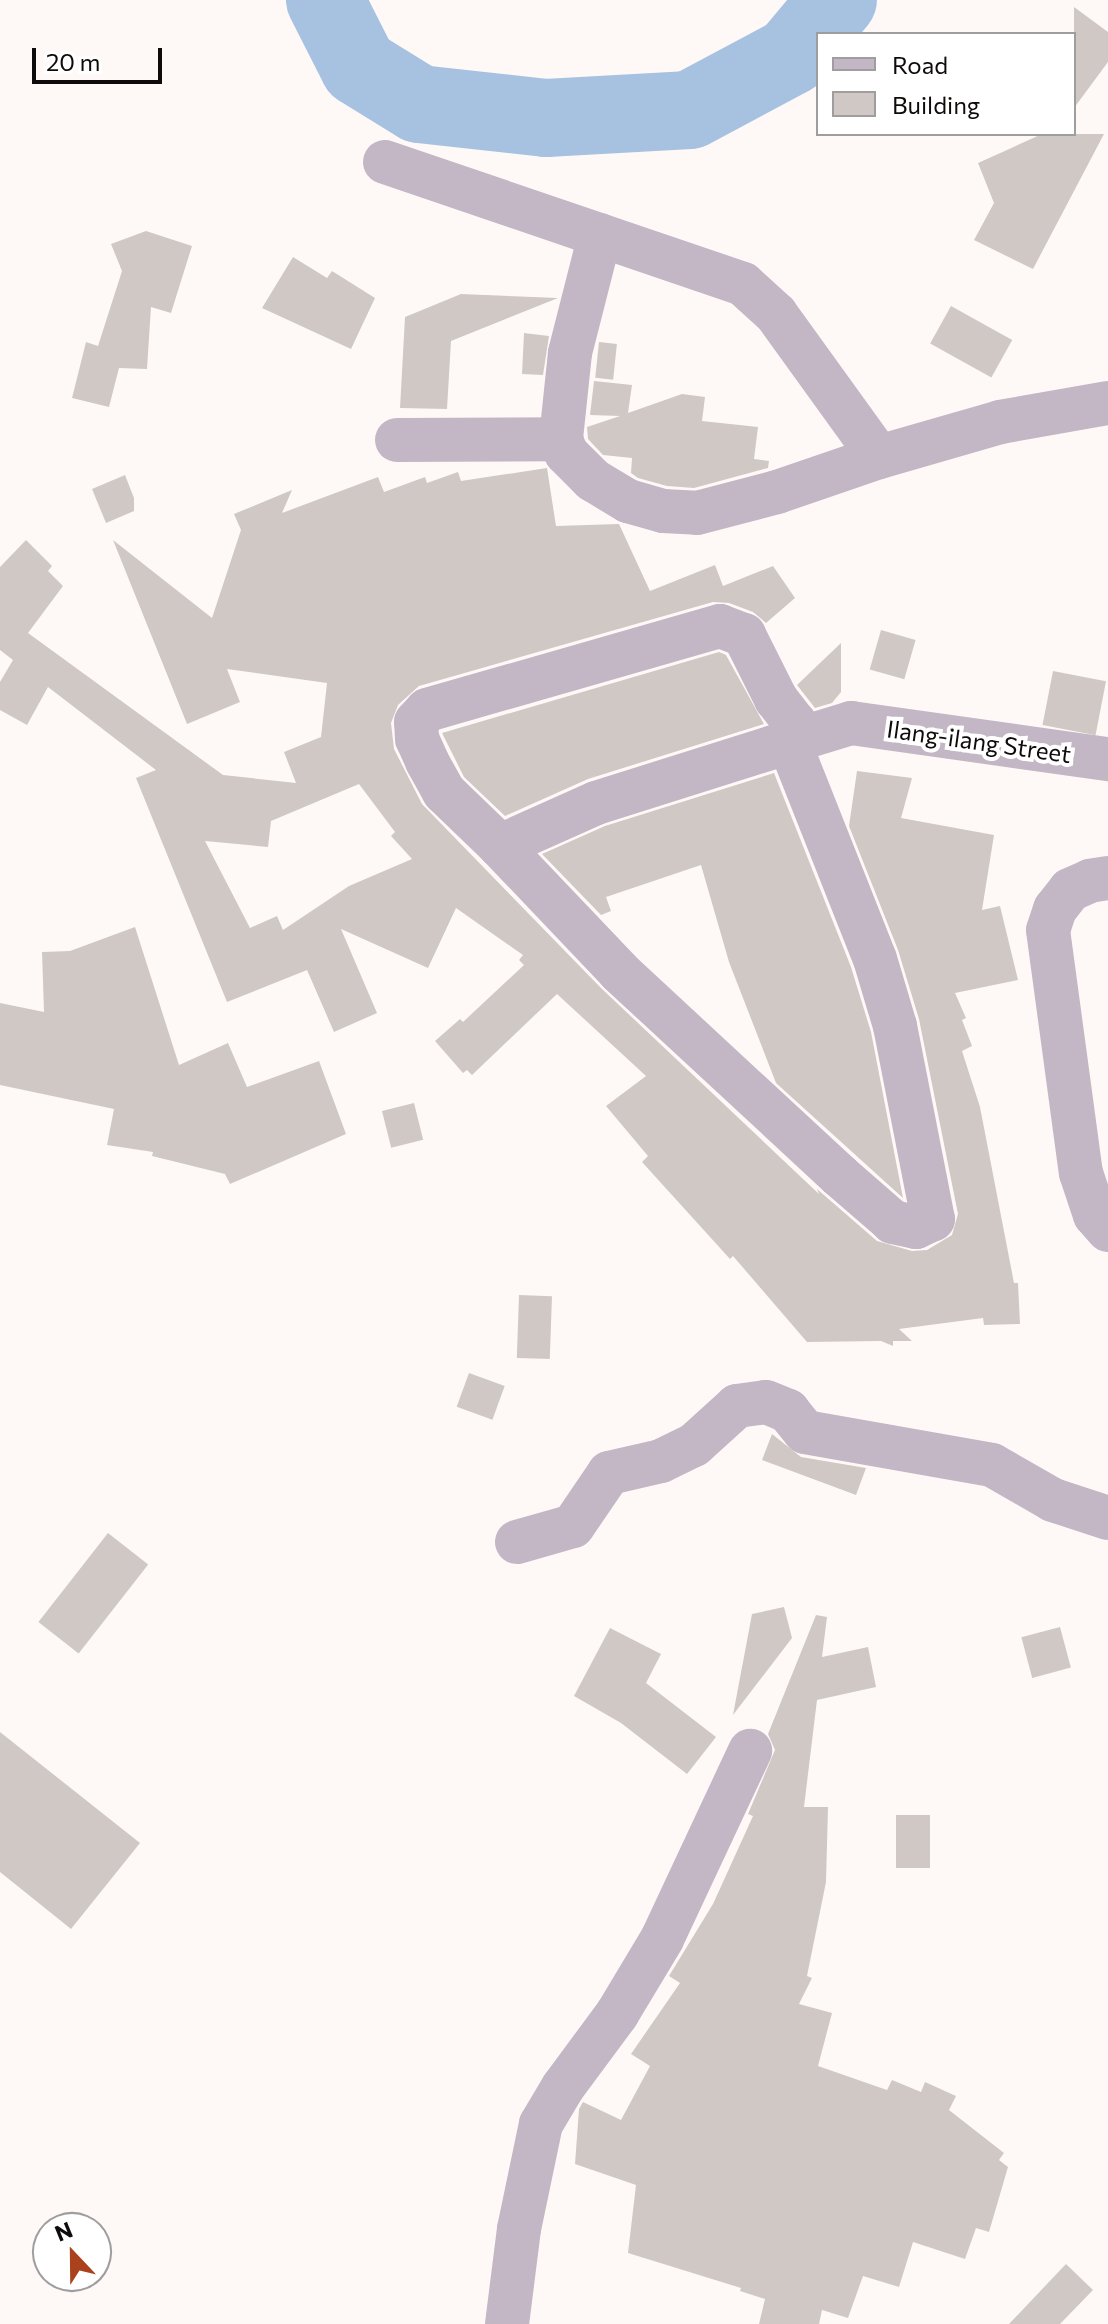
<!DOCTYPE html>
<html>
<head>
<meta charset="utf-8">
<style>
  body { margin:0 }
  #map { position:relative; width:1108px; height:2324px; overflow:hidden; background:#fef9f7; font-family:Commissioner,sans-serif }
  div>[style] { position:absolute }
  .river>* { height:78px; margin:-39px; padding:0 39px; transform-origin:39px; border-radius:39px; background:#a7c2e1 }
  .building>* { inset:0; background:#d0c8c4; transform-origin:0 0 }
  .minor>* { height:44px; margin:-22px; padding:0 22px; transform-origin:22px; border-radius:22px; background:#c3b7c5 }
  span { translate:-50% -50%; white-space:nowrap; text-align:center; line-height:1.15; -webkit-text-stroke:8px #fff; paint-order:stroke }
  .street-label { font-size:24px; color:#0e0b0a }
  .legend { position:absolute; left:816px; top:32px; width:260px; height:104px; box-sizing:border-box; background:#fff; border:2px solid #9f9d9d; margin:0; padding:10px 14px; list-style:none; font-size:24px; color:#0e0b0a }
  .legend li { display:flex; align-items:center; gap:16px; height:40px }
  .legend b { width:40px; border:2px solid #9f9d9d }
  .north { position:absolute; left:32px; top:2212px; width:80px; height:80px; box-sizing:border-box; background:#fff; border:2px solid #9f9d9d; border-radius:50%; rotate:338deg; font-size:22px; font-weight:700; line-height:32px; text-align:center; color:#0e0b0a }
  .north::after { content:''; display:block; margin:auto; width:28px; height:36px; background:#aa431d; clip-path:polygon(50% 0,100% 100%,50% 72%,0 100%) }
  .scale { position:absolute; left:32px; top:48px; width:130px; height:36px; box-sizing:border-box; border:4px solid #0e0b0a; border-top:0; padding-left:10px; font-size:24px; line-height:28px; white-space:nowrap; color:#0e0b0a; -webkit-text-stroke:6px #fff; paint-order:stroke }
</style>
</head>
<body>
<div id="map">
  <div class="river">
    <i style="left:325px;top:0;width:75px;rotate:63.1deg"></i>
    <i style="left:359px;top:67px;width:70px;rotate:31.7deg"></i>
    <i style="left:419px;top:104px;width:128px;rotate:6.3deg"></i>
    <i style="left:546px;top:118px;width:144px;rotate:-3.2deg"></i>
    <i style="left:690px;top:110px;width:115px;rotate:-28.1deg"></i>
    <i style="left:791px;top:56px;width:73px;rotate:-50deg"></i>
  </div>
  <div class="building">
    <i style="clip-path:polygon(1074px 7px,1108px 32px,1108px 62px,1074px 108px)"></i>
    <i style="clip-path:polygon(1042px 134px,1104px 134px,1033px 269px,974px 240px,994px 203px,978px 163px)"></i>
    <i style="clip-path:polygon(146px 231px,192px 246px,171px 313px,151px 307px,147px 369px,119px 368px,109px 407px,72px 398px,86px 342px,98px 346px,122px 271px,111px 244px)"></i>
    <i style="clip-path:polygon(293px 257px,327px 278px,332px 271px,375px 298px,351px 349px,262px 308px)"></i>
    <i style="clip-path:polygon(461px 294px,558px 298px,451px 341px,447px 409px,400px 408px,405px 317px)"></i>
    <i style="left:951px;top:306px;width:70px;height:43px;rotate:29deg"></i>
    <i style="clip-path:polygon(524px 333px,549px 336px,543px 375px,522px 374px)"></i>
    <i style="left:599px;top:342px;width:18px;height:36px;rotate:6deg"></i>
    <i style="clip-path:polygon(594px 381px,632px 385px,628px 413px,682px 394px,705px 397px,702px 421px,758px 427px,754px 459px,769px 461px,768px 468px,694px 488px,667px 486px,638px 478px,631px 473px,632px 458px,603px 455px,588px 439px,587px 427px,620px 416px,590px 415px)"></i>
    <i style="clip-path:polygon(evenodd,547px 468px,556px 526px,619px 524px,650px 591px,715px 565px,723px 586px,773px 566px,795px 598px,766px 623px,753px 612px,729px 603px,713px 602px,419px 686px,398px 705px,391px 723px,394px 749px,422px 804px,601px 988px,819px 1194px,817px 1189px,877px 1241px,912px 1251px,927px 1250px,952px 1235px,958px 1214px,919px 1019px,898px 950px,849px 826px,857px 771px,912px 778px,901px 818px,994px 835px,982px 910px,1000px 906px,1018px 980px,955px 993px,966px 1018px,962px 1020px,972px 1046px,962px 1051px,980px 1107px,1014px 1283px,1018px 1283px,1020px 1324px,984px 1325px,983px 1318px,899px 1329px,912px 1341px,893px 1341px,893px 1346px,881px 1341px,807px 1342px,733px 1256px,730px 1259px,642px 1162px,648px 1156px,606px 1106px,646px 1076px,557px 994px,472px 1075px,467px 1070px,463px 1073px,435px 1041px,460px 1019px,463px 1022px,524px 965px,519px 960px,523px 955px,456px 908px,428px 968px,341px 929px,377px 1013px,334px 1032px,307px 970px,227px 1002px,136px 778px,156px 770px,48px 687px,27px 725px,0 710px,0 682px,13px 660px,0 650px,0 567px,26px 540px,52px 566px,48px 571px,63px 586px,28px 633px,223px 775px,296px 783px,284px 752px,321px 737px,327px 683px,227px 669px,240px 702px,187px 724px,113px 540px,212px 618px,241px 530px,234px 514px,292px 490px,282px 513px,378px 477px,384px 492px,425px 477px,427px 483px,458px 472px,461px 481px,547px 468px,359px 784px,395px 832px,391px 836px,412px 859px,349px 886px,283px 930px,277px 916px,250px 928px,205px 841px,268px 847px,271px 821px,359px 784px)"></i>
    <i style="clip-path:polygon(125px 475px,134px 498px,134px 511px,106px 523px,92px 489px)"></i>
    <i style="left:881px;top:630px;width:36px;height:41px;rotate:16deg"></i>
    <i style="clip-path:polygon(841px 643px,841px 692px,832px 703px,815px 708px,797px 685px)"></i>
    <i style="clip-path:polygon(719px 652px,726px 655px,764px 724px,588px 779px,505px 816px,464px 777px,442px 733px)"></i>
    <i style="left:1053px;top:671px;width:54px;height:55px;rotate:11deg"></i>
    <i style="clip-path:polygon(774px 773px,851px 967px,871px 1032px,903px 1198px,776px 1083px,729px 962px,701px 865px,606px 897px,611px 911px,601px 915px,542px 854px,605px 826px)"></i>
    <i style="clip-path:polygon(135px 927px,179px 1065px,228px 1043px,247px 1087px,319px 1061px,346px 1134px,230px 1184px,225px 1174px,152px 1156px,153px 1152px,107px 1145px,114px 1109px,0 1085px,0 1003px,44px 1012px,42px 952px,70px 951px)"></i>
    <i style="left:414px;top:1103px;width:38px;height:33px;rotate:76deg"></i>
    <i style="left:519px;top:1295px;width:33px;height:63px;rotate:2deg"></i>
    <i style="left:469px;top:1373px;width:38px;height:36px;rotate:20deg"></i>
    <i style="clip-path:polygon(772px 1434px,801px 1457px,866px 1468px,856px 1495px,762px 1460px)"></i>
    <i style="left:108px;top:1533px;width:51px;height:113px;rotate:38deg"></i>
    <i style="clip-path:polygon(784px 1607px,792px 1638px,733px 1715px,752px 1614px)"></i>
    <i style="clip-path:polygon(816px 1615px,827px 1617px,822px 1657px,868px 1647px,876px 1687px,817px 1700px,804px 1807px,828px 1807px,826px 1882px,807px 1976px,812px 1978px,799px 2004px,832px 2013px,818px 2066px,887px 2090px,892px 2080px,921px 2092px,925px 2082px,956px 2096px,949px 2110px,1004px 2153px,999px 2160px,1008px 2167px,989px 2232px,976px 2228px,965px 2259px,913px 2242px,899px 2287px,863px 2276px,848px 2318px,822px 2310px,819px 2324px,759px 2324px,765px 2299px,740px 2291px,741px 2288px,628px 2253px,636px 2185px,575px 2164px,579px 2109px,583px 2102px,621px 2120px,650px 2066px,631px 2054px,680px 1983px,669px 1976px,713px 1904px,753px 1816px,748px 1814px,775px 1750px,768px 1734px)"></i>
    <i style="left:1060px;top:1627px;width:42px;height:40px;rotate:75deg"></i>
    <i style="clip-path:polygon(610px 1628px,661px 1654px,646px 1683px,716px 1737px,687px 1774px,621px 1723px,574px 1696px)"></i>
    <i style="clip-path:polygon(0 1732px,140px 1843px,71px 1929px,0 1872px)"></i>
    <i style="left:896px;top:1815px;width:34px;height:53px"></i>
    <i style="clip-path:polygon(1066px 2264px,1093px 2290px,1060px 2324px,1009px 2324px)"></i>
  </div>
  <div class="minor">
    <i style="left:385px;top:162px;width:378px;rotate:18.8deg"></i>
    <i style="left:743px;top:284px;width:45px;rotate:42.3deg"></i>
    <i style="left:776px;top:314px;width:176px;rotate:54.2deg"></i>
    <i style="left:600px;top:235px;width:122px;rotate:104.3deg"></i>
    <i style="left:570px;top:353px;width:86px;rotate:96deg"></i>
    <i style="left:561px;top:439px;width:15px;rotate:70deg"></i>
    <i style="left:566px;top:453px;width:38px;rotate:45deg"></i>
    <i style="left:593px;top:480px;width:41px;rotate:31deg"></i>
    <i style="left:628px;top:501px;width:36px;rotate:16deg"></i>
    <i style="left:663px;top:511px;width:34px;rotate:3deg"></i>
    <i style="left:697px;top:513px;width:83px;rotate:-14.7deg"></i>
    <i style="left:777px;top:492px;width:108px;rotate:-18.9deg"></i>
    <i style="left:879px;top:457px;width:126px;rotate:-16.1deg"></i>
    <i style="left:1000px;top:422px;width:110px;rotate:-10deg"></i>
    <i style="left:397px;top:440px;width:164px;rotate:-0.3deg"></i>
    <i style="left:500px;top:846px;width:78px;rotate:-136deg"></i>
    <i style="left:444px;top:792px;width:35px;rotate:-119deg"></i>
    <i style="left:427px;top:761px;width:24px;rotate:-114deg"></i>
    <i style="left:417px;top:739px;width:17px;rotate:-93deg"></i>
    <i style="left:416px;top:722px;width:16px;rotate:-47deg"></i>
    <i style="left:427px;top:710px;width:305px;rotate:-16deg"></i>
    <i style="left:720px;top:626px;width:26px;rotate:21deg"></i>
    <i style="left:744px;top:635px;width:72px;rotate:63.4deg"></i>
    <i style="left:776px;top:699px;width:31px;rotate:52deg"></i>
    <i style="left:795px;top:723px;width:20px;rotate:108deg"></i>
    <i style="left:789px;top:742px;width:233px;rotate:68.4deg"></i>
    <i style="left:875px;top:959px;width:70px;rotate:73.4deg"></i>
    <i style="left:895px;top:1026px;width:197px;rotate:78.9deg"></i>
    <i style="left:933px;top:1219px;width:19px;rotate:155deg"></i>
    <i style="left:916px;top:1227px;width:24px;rotate:-168deg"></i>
    <i style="left:893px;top:1222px;width:70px;rotate:-139deg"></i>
    <i style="left:840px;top:1176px;width:301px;rotate:-137.2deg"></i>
    <i style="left:619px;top:971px;width:173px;rotate:-133.6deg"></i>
    <i style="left:500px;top:846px;width:105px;rotate:-24.1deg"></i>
    <i style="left:596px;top:803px;width:202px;rotate:-17.5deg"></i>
    <i style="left:789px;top:742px;width:65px;rotate:-17deg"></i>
    <i style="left:851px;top:723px;width:260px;rotate:8deg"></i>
    <i style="left:1108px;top:878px;width:18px;rotate:171deg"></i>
    <i style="left:1090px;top:881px;width:22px;rotate:156deg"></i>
    <i style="left:1070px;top:890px;width:24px;rotate:128deg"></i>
    <i style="left:1055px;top:909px;width:22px;rotate:108deg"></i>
    <i style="left:1048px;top:930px;width:245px;rotate:82.3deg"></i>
    <i style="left:1081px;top:1173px;width:44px;rotate:71.6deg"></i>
    <i style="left:1095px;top:1215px;width:20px;rotate:49deg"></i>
    <i style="left:517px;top:1542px;width:58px;rotate:-15.9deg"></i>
    <i style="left:573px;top:1526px;width:64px;rotate:-55.8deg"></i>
    <i style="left:609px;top:1473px;width:53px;rotate:-13deg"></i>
    <i style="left:661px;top:1461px;width:37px;rotate:-26deg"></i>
    <i style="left:694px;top:1445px;width:58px;rotate:-42.2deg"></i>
    <i style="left:737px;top:1406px;width:29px;rotate:-8deg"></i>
    <i style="left:766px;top:1402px;width:24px;rotate:22deg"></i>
    <i style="left:788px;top:1411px;width:27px;rotate:51deg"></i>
    <i style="left:805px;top:1432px;width:190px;rotate:10deg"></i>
    <i style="left:992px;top:1465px;width:70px;rotate:29.8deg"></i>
    <i style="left:1053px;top:1500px;width:58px;rotate:18.1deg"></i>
    <i style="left:507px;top:2324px;width:96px;rotate:-82.8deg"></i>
    <i style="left:519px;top:2229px;width:107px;rotate:-78.2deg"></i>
    <i style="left:541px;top:2124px;width:43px;rotate:-59.3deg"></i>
    <i style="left:563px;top:2087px;width:91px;rotate:-53.5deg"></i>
    <i style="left:617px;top:2014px;width:87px;rotate:-59deg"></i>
    <i style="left:662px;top:1939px;width:208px;rotate:-64.9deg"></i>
  </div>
  <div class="street-label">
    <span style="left:979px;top:741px;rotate:8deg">Ilang-ilang Street</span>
  </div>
  <ul class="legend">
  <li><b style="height:10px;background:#c3b7c5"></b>Road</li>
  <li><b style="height:22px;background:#d0c8c4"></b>Building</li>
  </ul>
  <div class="north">N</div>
  <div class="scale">20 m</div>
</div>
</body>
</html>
